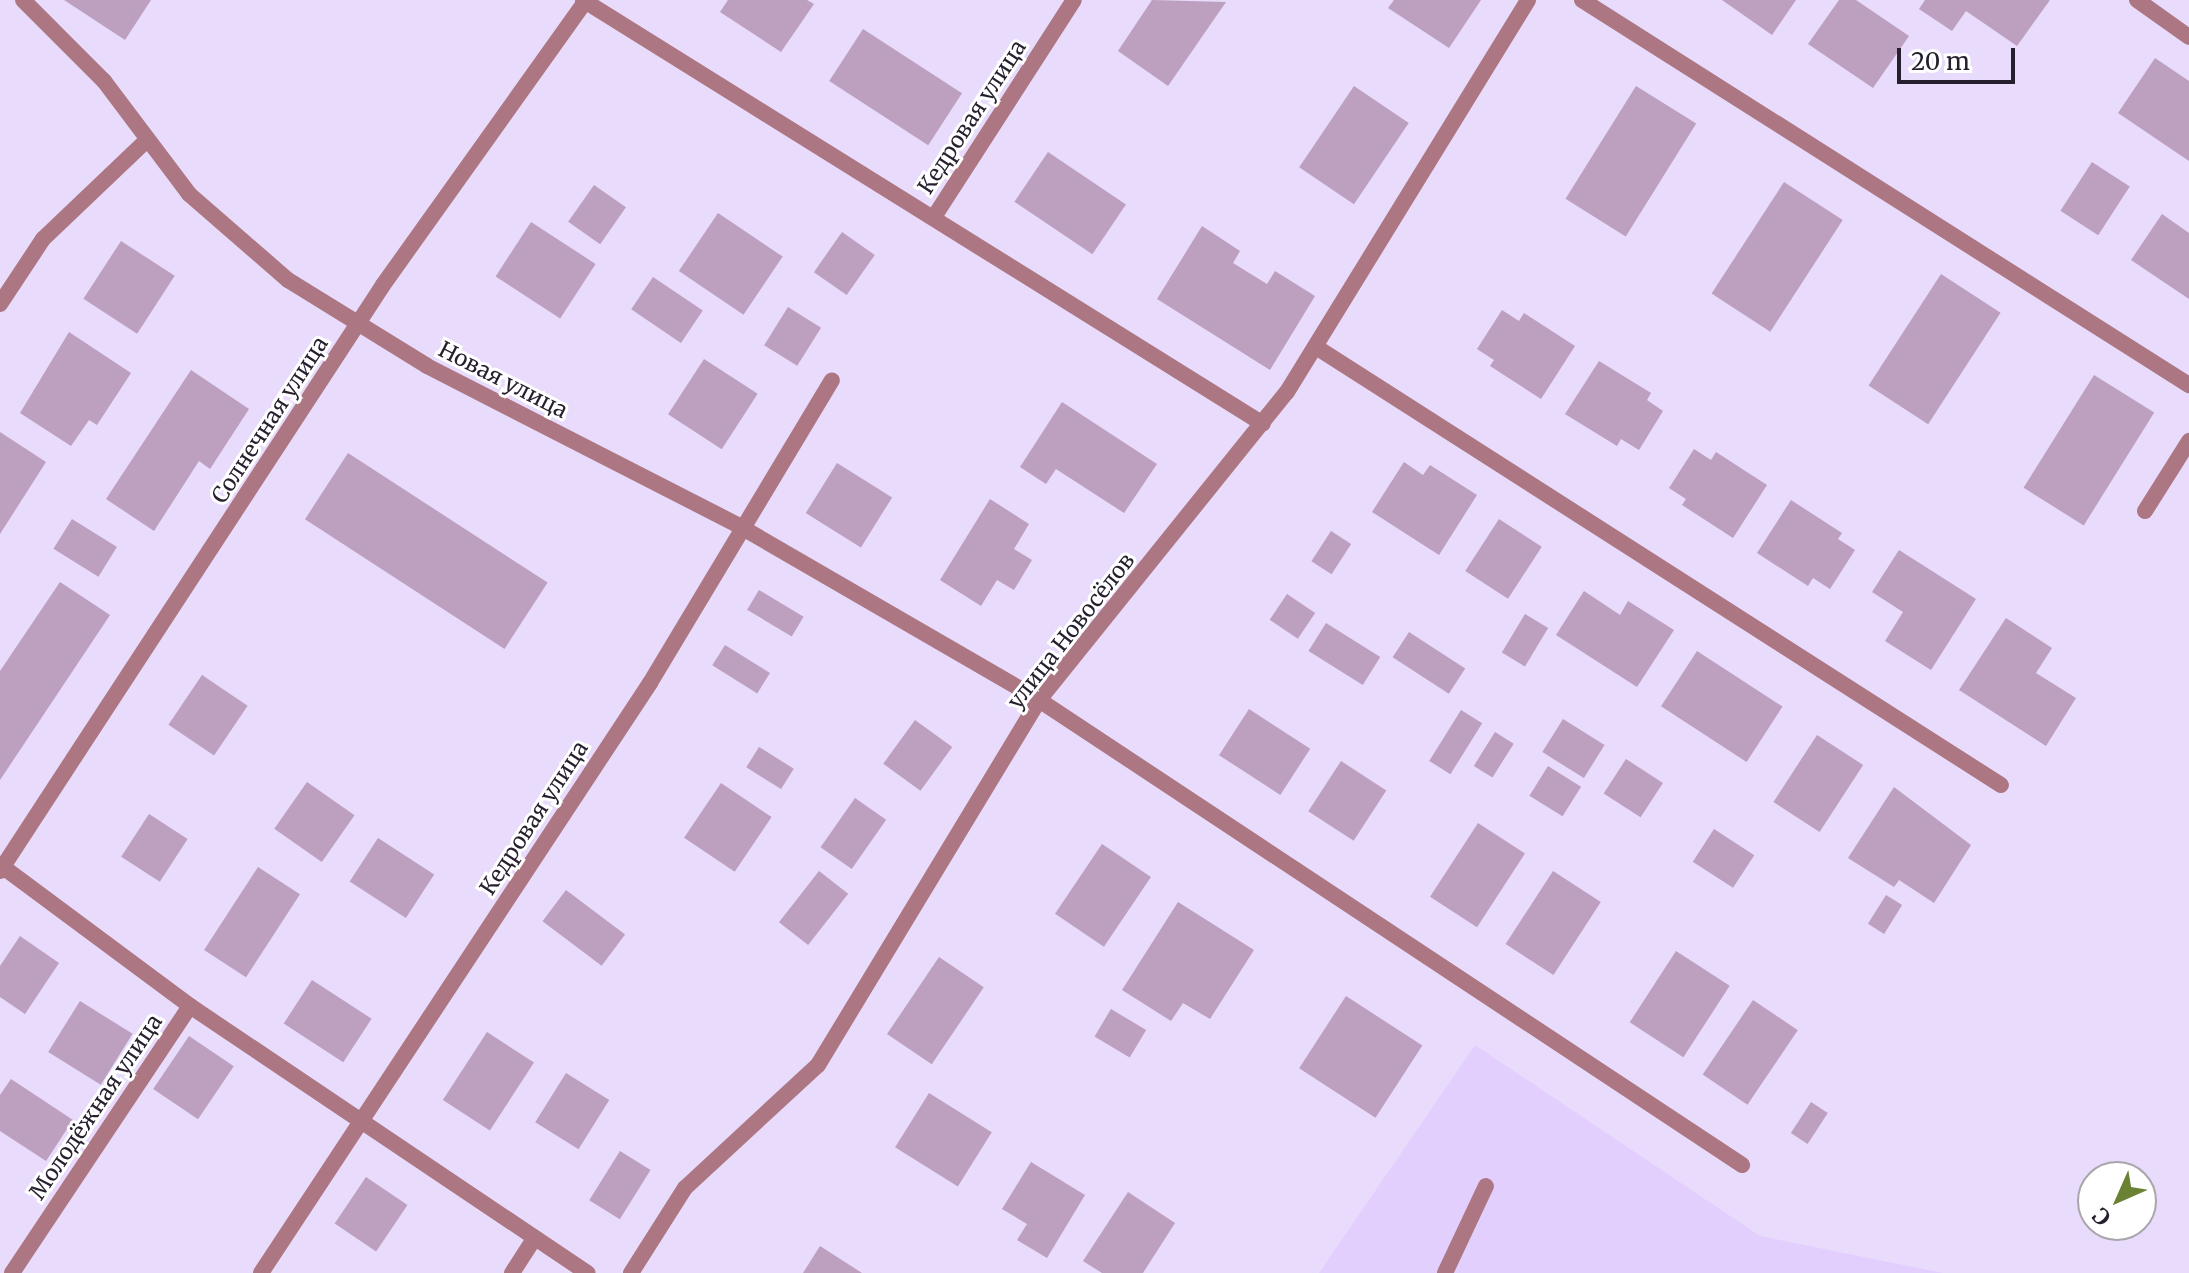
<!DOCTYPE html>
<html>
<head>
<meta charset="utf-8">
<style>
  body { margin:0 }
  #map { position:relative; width:2189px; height:1273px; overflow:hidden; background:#e8dbfb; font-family:Merriweather,serif }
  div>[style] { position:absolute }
  .built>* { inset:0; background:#e2cffe }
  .building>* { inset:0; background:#bd9fc0; transform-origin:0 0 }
  .service>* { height:16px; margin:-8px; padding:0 8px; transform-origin:8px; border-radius:8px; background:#ac7783 }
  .minor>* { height:16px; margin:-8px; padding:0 8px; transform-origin:8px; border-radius:8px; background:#ac7783 }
  .tertiary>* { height:16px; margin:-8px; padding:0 8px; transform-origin:8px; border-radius:8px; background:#ac7783 }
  span { translate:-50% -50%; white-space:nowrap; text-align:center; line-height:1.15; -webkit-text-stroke:6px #fff; paint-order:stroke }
  .street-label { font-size:22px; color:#261f2e }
  .north { position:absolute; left:2077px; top:1161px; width:80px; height:80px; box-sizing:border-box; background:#fff; border:2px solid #a8a5ab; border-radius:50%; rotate:225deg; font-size:22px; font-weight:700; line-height:32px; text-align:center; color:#261f2e }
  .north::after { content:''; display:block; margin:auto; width:28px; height:36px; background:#6b8235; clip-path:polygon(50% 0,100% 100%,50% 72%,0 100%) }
  .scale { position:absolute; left:1897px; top:48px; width:118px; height:36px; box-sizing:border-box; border:4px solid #261f2e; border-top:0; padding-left:10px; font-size:24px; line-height:28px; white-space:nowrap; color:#261f2e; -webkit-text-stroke:6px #fff; paint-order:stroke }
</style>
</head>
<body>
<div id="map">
  <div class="built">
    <i style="clip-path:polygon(1475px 1045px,1760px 1236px,1943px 1273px,1319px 1273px)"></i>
  </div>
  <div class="building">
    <i style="clip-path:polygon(64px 0,151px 0,125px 40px)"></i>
    <i style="clip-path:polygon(728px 0,807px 0,814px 4px,781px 52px,720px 12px)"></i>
    <i style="clip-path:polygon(1152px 0,1226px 2px,1168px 86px,1118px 51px)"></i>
    <i style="clip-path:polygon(1394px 0,1481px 0,1449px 48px,1388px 8px)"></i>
    <i style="clip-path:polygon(1722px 0,1796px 0,1772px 35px)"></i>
    <i style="clip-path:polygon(1839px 0,1856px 0,1909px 36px,1873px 88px,1808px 44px)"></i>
    <i style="clip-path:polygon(1925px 0,2050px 0,2017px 46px,1966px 11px,1952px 31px,1919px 9px)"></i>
    <i style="left:863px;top:29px;width:118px;height:62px;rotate:33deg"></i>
    <i style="clip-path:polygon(2155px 58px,2189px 81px,2189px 161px,2118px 113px)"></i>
    <i style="left:1354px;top:86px;width:66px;height:98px;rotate:34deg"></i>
    <i style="left:1636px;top:86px;width:71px;height:133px;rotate:32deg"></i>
    <i style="left:1048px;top:152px;width:94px;height:60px;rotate:34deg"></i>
    <i style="left:2092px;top:162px;width:45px;height:58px;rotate:33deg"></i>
    <i style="left:1784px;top:182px;width:70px;height:133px;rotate:33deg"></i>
    <i style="left:594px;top:185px;width:39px;height:45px;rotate:35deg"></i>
    <i style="left:718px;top:213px;width:78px;height:70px;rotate:34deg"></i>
    <i style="clip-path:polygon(2162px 214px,2189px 233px,2189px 299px,2131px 260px)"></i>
    <i style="left:531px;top:222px;width:77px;height:65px;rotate:33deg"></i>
    <i style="clip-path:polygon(1202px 226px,1240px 251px,1233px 263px,1267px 284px,1275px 271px,1315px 296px,1270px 370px,1157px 299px)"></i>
    <i style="left:842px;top:232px;width:40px;height:49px;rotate:35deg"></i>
    <i style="left:121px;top:241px;width:64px;height:69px;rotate:33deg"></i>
    <i style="left:1941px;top:274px;width:71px;height:133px;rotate:33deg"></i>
    <i style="left:653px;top:277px;width:60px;height:39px;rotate:34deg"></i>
    <i style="left:788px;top:307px;width:39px;height:45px;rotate:32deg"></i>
    <i style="clip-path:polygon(1502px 310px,1519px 321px,1524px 313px,1575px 346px,1541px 399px,1490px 366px,1494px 360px,1477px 349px)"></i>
    <i style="clip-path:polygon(69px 332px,131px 373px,97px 425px,89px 420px,71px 446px,20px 413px)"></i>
    <i style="left:704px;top:359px;width:64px;height:66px;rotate:33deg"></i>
    <i style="clip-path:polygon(1599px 361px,1651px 393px,1647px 400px,1663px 411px,1639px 450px,1621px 439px,1617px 446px,1565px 414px)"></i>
    <i style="clip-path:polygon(191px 370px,249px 409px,210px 469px,199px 461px,154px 531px,106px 499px)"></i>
    <i style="left:2094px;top:375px;width:71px;height:133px;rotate:32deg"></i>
    <i style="clip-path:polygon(1062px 402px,1157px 464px,1124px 513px,1056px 469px,1046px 484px,1020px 467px)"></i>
    <i style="clip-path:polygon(0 432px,46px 462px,0 534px)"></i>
    <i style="clip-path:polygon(1694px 449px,1711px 460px,1716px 452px,1767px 485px,1733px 538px,1682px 505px,1686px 499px,1669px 488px)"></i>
    <i style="left:348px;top:453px;width:238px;height:79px;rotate:33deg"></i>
    <i style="clip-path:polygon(1404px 462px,1423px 475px,1430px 465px,1477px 495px,1439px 555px,1372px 512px)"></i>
    <i style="left:837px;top:463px;width:65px;height:59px;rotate:32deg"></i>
    <i style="clip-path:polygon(990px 499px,1029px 524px,1014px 549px,1032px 560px,1014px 590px,997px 580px,981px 606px,940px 580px)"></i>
    <i style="clip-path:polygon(1791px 500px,1842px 533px,1838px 539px,1855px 550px,1830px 589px,1813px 578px,1808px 586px,1757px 553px)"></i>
    <i style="left:72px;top:519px;width:53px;height:35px;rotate:32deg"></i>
    <i style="left:1499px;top:519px;width:51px;height:62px;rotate:33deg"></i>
    <i style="left:1331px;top:531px;width:24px;height:36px;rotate:33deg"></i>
    <i style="clip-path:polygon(1899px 550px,1976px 599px,1931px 670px,1885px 641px,1903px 612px,1872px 592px)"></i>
    <i style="clip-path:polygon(60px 582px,110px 615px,0 780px,0 671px)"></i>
    <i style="left:759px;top:590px;width:52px;height:23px;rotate:31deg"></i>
    <i style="clip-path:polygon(1584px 591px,1620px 615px,1628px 601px,1674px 630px,1637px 687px,1556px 635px)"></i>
    <i style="left:1287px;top:594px;width:34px;height:31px;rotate:34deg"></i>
    <i style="left:1525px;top:614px;width:27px;height:45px;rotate:31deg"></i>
    <i style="clip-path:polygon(2006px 618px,2052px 648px,2036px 673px,2076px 698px,2046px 746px,1959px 690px)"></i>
    <i style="left:1326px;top:623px;width:64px;height:33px;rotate:32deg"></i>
    <i style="left:1409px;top:632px;width:67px;height:30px;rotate:33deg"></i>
    <i style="left:725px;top:645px;width:53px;height:24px;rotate:32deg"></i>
    <i style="left:1697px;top:651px;width:102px;height:66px;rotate:33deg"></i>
    <i style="left:202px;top:675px;width:55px;height:60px;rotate:34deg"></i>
    <i style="left:1249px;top:709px;width:73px;height:55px;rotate:33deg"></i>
    <i style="left:1461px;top:710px;width:25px;height:60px;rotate:32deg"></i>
    <i style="left:1563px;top:719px;width:49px;height:39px;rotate:32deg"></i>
    <i style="left:915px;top:720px;width:46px;height:54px;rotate:36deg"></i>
    <i style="left:1495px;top:732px;width:22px;height:40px;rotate:32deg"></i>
    <i style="left:1817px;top:735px;width:55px;height:80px;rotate:33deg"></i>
    <i style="left:759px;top:747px;width:41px;height:24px;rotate:32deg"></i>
    <i style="left:1626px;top:759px;width:44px;height:41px;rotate:33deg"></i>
    <i style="left:1341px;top:761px;width:54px;height:60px;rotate:33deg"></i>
    <i style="left:1548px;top:766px;width:39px;height:35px;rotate:32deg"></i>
    <i style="left:307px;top:782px;width:58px;height:57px;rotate:35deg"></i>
    <i style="left:721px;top:783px;width:61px;height:66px;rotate:34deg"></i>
    <i style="clip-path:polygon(1894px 787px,1971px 845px,1934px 903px,1899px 880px,1894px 887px,1848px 858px)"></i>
    <i style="left:855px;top:798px;width:38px;height:60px;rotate:35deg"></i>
    <i style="left:149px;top:814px;width:46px;height:51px;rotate:33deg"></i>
    <i style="left:1478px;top:823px;width:56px;height:88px;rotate:33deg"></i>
    <i style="left:1714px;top:829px;width:48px;height:39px;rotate:33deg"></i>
    <i style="left:378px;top:838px;width:67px;height:52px;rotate:33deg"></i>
    <i style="left:1102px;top:844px;width:59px;height:84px;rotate:34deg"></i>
    <i style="left:258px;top:867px;width:50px;height:99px;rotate:33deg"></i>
    <i style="left:819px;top:871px;width:37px;height:65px;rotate:38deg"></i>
    <i style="left:1553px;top:871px;width:57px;height:87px;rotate:33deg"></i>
    <i style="left:566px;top:890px;width:74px;height:39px;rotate:37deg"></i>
    <i style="left:1886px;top:895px;width:19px;height:34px;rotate:32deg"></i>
    <i style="clip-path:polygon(1178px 902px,1254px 950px,1210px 1019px,1183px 1003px,1171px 1021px,1122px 990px)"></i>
    <i style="clip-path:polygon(20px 936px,59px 963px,25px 1014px,0 997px,0 966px)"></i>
    <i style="left:1676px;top:951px;width:64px;height:85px;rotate:33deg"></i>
    <i style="left:939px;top:957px;width:54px;height:93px;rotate:34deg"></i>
    <i style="left:312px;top:980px;width:71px;height:52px;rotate:33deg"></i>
    <i style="left:1346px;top:996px;width:91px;height:86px;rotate:33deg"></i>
    <i style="left:1753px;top:1000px;width:54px;height:90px;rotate:34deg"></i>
    <i style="left:80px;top:1001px;width:62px;height:60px;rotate:32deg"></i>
    <i style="left:1111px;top:1009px;width:41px;height:32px;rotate:31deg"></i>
    <i style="left:487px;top:1032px;width:56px;height:81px;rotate:33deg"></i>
    <i style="left:189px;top:1036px;width:54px;height:64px;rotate:34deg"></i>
    <i style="left:566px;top:1073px;width:51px;height:58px;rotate:32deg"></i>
    <i style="clip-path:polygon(11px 1079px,73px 1120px,46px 1161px,0 1131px,0 1095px)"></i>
    <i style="left:929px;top:1093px;width:74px;height:64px;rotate:32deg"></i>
    <i style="left:1811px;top:1102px;width:20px;height:37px;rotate:33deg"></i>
    <i style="left:620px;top:1151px;width:36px;height:58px;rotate:32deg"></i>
    <i style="clip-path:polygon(1031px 1162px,1085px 1195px,1047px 1258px,1017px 1240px,1027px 1224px,1002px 1209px)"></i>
    <i style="left:366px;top:1177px;width:50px;height:56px;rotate:34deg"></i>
    <i style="clip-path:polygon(1128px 1192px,1175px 1223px,1143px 1273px,1102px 1273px,1083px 1261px)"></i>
    <i style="clip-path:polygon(820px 1246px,862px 1273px,803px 1273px)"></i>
  </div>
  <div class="service">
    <i style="left:1582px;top:0;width:719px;rotate:32.39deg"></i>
    <i style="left:1316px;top:347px;width:813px;rotate:32.6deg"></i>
    <i style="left:2145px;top:511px;width:83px;rotate:-57.8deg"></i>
    <i style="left:1039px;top:700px;width:843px;rotate:33.48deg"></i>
    <i style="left:1445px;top:1273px;width:96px;rotate:-64.8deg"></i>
  </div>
  <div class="minor">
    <i style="left:23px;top:0;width:115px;rotate:45deg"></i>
    <i style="left:104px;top:81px;width:141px;rotate:53deg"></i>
    <i style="left:189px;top:194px;width:131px;rotate:41deg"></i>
    <i style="left:288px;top:280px;width:163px;rotate:31.7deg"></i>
    <i style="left:427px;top:366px;width:353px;rotate:27.1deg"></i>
    <i style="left:741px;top:527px;width:345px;rotate:30.1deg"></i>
    <i style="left:583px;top:0;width:801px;rotate:31.94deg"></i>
    <i style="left:2137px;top:0;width:64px;rotate:35.4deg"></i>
    <i style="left:934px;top:217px;width:258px;rotate:-57.2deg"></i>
    <i style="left:0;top:304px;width:78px;rotate:-56.5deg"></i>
    <i style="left:43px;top:239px;width:142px;rotate:-43.6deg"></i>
    <i style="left:3px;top:867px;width:233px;rotate:36.6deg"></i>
    <i style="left:190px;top:1006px;width:479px;rotate:33.9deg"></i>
    <i style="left:12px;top:1273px;width:321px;rotate:-56.3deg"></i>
    <i style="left:261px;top:1273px;width:707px;rotate:-56.6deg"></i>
    <i style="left:650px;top:683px;width:353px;rotate:-59deg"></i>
    <i style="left:512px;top:1273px;width:40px;rotate:-57.1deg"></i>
    <i style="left:631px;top:1273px;width:101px;rotate:-57.6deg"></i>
    <i style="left:685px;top:1188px;width:181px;rotate:-42.8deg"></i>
    <i style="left:818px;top:1065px;width:427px;rotate:-58.8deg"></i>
    <i style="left:1039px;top:700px;width:395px;rotate:-51.2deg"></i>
    <i style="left:1287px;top:392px;width:460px;rotate:-58.4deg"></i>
  </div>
  <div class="tertiary">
    <i style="left:0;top:871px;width:700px;rotate:-56.83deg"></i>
    <i style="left:383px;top:285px;width:350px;rotate:-54.5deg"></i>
  </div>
  <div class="street-label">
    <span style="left:972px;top:117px;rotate:-57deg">Кедровая улица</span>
    <span style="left:503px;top:380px;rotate:27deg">Новая улица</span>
    <span style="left:270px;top:420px;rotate:-57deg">Солнечная улица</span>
    <span style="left:1071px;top:631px;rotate:-52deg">улица Новосёлов</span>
    <span style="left:534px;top:818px;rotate:-57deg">Кедровая улица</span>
    <span style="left:96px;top:1107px;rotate:-56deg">Молодёжная улица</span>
  </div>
  <div class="north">С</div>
  <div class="scale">20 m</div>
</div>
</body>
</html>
